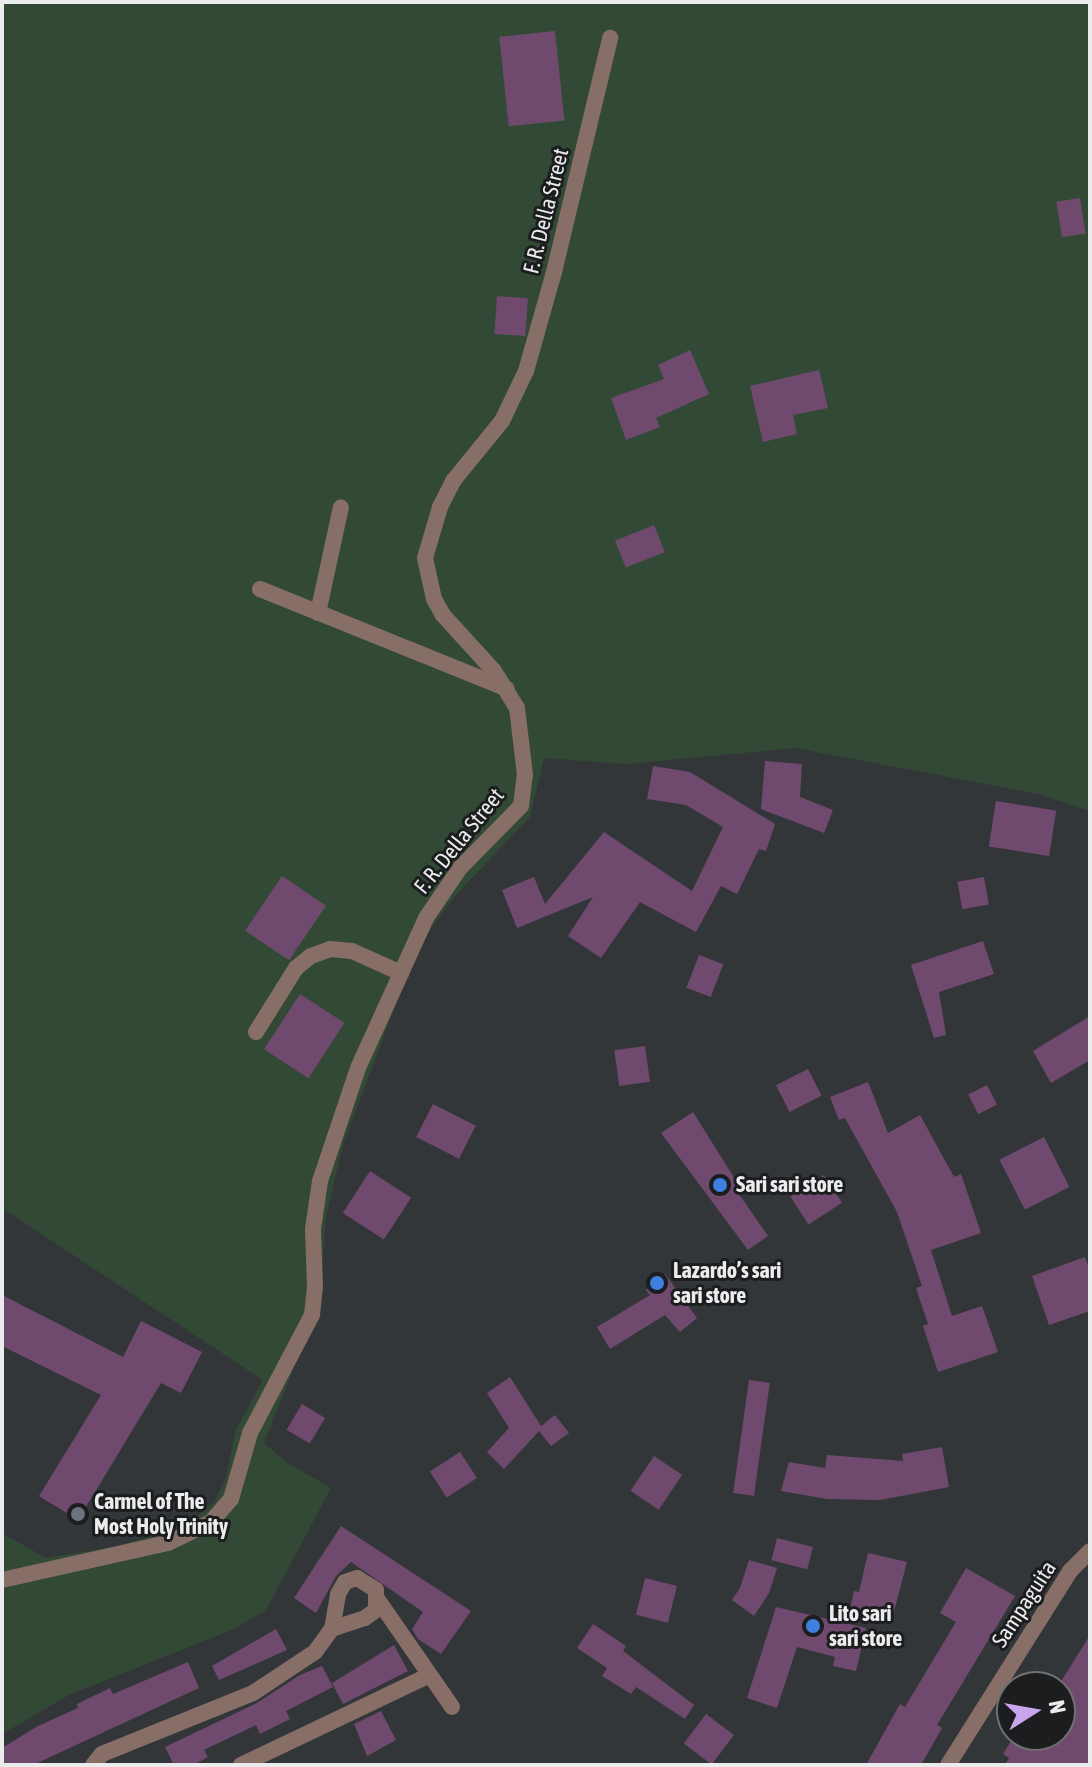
<!DOCTYPE html>
<html>
<head>
<meta charset="utf-8">
<style>
  body { margin:0 }
  #map { position:relative; width:1092px; height:1767px; overflow:hidden; background:#333639; font-family:"Asap Condensed",sans-serif }
  div>[style] { position:absolute }
  .green>* { inset:0; background:#324a35 }
  .building>* { inset:0; background:#6f4a6e; transform-origin:0 0 }
  .street>* { height:16px; margin:-8px; padding:0 8px; transform-origin:8px; border-radius:8px; background:#876e67 }
  .dots>* { width:22px; height:22px; translate:-50% -50%; box-sizing:border-box; border:4px solid #1c1d1f; border-radius:50% }
  span { translate:-50% -50%; white-space:nowrap; text-align:center; line-height:1.15; -webkit-text-stroke:6px #1c1d1f; paint-order:stroke }
  .street-label { font-size:22px; color:#eaecee }
  .poi-label { font-size:22px; color:#eaecee; font-weight:700 }
  .left { translate:0 -50%; text-align:left }
  .frame { position:absolute; inset:0; border:4px solid #eaecee; pointer-events:none }
  .north { position:absolute; left:996px; top:1671px; width:80px; height:80px; box-sizing:border-box; background:#1c1d1f; border:2px solid #6e7072; border-radius:50%; rotate:79deg; font-size:22px; font-weight:700; line-height:32px; text-align:center; color:#eaecee }
  .north::after { content:''; display:block; margin:auto; width:28px; height:36px; background:#c9a5ee; clip-path:polygon(50% 0,100% 100%,50% 72%,0 100%) }
</style>
</head>
<body>
<div id="map">
  <div class="green">
    <i style="clip-path:polygon(2px 2px,1090px 2px,1090px 811px,1039px 794px,795px 748px,627px 764px,544px 758px,530px 817px,457px 894px,431px 928px,406px 977px,342px 1148px,326px 1217px,322px 1272px,301px 1350px,264px 1443px,286px 1462px,331px 1488px,266px 1610px,234px 1629px,69px 1695px,2px 1734px,2px 1533px,46px 1558px,113px 1547px,185px 1527px,215px 1501px,226px 1477px,235px 1432px,263px 1380px,2px 1208px)"></i>
  </div>
  <div class="building">
    <i style="left:555px;top:31px;width:90px;height:56px;rotate:84deg"></i>
    <i style="left:1080px;top:198px;width:36px;height:24px;rotate:81deg"></i>
    <i style="left:497px;top:296px;width:31px;height:38px;rotate:4deg"></i>
    <i style="clip-path:polygon(690px 350px,709px 394px,656px 418px,660px 427px,626px 440px,611px 398px,664px 379px,658px 365px)"></i>
    <i style="clip-path:polygon(819px 370px,828px 408px,793px 415px,797px 434px,763px 442px,750px 386px)"></i>
    <i style="left:654px;top:525px;width:29px;height:42px;rotate:68deg"></i>
    <i style="clip-path:polygon(765px 761px,802px 764px,800px 797px,833px 810px,824px 833px,761px 809px)"></i>
    <i style="clip-path:polygon(653px 766px,690px 772px,775px 824px,766px 851px,759px 849px,737px 894px,721px 886px,696px 932px,640px 902px,601px 958px,568px 936px,593px 897px,517px 928px,502px 890px,534px 877px,545px 904px,604px 832px,692px 891px,723px 827px,686px 805px,647px 799px)"></i>
    <i style="left:996px;top:801px;width:61px;height:46px;rotate:9deg"></i>
    <i style="left:282px;top:876px;width:53px;height:66px;rotate:34deg"></i>
    <i style="left:984px;top:877px;width:28px;height:27px;rotate:80deg"></i>
    <i style="clip-path:polygon(983px 941px,994px 974px,939px 992px,946px 1035px,934px 1038px,911px 965px)"></i>
    <i style="left:699px;top:955px;width:26px;height:35px;rotate:21deg"></i>
    <i style="left:300px;top:994px;width:53px;height:66px;rotate:33deg"></i>
    <i style="clip-path:polygon(1090px 1016px,1090px 1060px,1051px 1083px,1033px 1051px)"></i>
    <i style="left:645px;top:1046px;width:36px;height:31px;rotate:82deg"></i>
    <i style="left:808px;top:1069px;width:30px;height:36px;rotate:63deg"></i>
    <i style="clip-path:polygon(868px 1082px,888px 1133px,920px 1115px,954px 1177px,961px 1174px,981px 1233px,931px 1250px,952px 1316px,982px 1306px,998px 1352px,938px 1372px,923px 1326px,928px 1324px,916px 1288px,922px 1286px,897px 1212px,845px 1118px,839px 1120px,830px 1097px)"></i>
    <i style="left:987px;top:1085px;width:22px;height:21px;rotate:63deg"></i>
    <i style="left:433px;top:1104px;width:48px;height:37px;rotate:27deg"></i>
    <i style="clip-path:polygon(693px 1112px,738px 1184px,734px 1187px,768px 1236px,748px 1250px,661px 1133px)"></i>
    <i style="left:1044px;top:1137px;width:56px;height:50px;rotate:63deg"></i>
    <i style="left:370px;top:1171px;width:49px;height:50px;rotate:33deg"></i>
    <i style="left:824px;top:1175px;width:33px;height:40px;rotate:57deg"></i>
    <i style="clip-path:polygon(1085px 1257px,1090px 1271px,1090px 1311px,1049px 1325px,1032px 1276px)"></i>
    <i style="clip-path:polygon(665px 1274px,697px 1318px,680px 1332px,665px 1315px,610px 1349px,597px 1327px,650px 1295px,646px 1290px)"></i>
    <i style="clip-path:polygon(2px 1295px,123px 1357px,141px 1321px,202px 1352px,181px 1393px,161px 1383px,78px 1520px,39px 1496px,101px 1395px,2px 1346px)"></i>
    <i style="clip-path:polygon(510px 1377px,541px 1426px,555px 1415px,569px 1433px,551px 1446px,539px 1431px,504px 1469px,487px 1452px,509px 1428px,487px 1393px)"></i>
    <i style="left:749px;top:1380px;width:21px;height:114px;rotate:8deg"></i>
    <i style="left:302px;top:1404px;width:27px;height:30px;rotate:31deg"></i>
    <i style="clip-path:polygon(942px 1447px,949px 1487px,880px 1500px,827px 1499px,781px 1491px,789px 1462px,825px 1468px,827px 1455px,903px 1461px,902px 1454px)"></i>
    <i style="left:460px;top:1452px;width:31px;height:36px;rotate:57deg"></i>
    <i style="left:654px;top:1456px;width:34px;height:42px;rotate:34deg"></i>
    <i style="clip-path:polygon(341px 1526px,471px 1611px,441px 1654px,418px 1639px,412px 1629px,423px 1612px,351px 1562px,336px 1576px,316px 1613px,294px 1598px)"></i>
    <i style="left:777px;top:1538px;width:37px;height:23px;rotate:14deg"></i>
    <i style="clip-path:polygon(868px 1553px,907px 1562px,891px 1623px,849px 1614px,854px 1591px,859px 1592px)"></i>
    <i style="clip-path:polygon(749px 1560px,777px 1568px,769px 1593px,754px 1616px,732px 1600px,740px 1588px)"></i>
    <i style="clip-path:polygon(966px 1568px,1015px 1596px,937px 1725px,942px 1728px,921px 1765px,866px 1765px,900px 1704px,905px 1707px,956px 1622px,940px 1613px)"></i>
    <i style="left:645px;top:1578px;width:33px;height:38px;rotate:14deg"></i>
    <i style="clip-path:polygon(776px 1607px,866px 1628px,856px 1671px,833px 1666px,835px 1657px,797px 1647px,777px 1708px,747px 1698px)"></i>
    <i style="clip-path:polygon(593px 1624px,626px 1646px,623px 1651px,694px 1705px,685px 1719px,636px 1687px,631px 1694px,602px 1676px,607px 1668px,577px 1648px)"></i>
    <i style="clip-path:polygon(276px 1629px,287px 1650px,219px 1680px,212px 1666px)"></i>
    <i style="clip-path:polygon(1090px 1635px,1090px 1765px,1005px 1765px,1009px 1758px,1003px 1754px,1015px 1735px,1060px 1735px,1060px 1683px)"></i>
    <i style="clip-path:polygon(394px 1645px,408px 1671px,343px 1704px,332px 1683px)"></i>
    <i style="clip-path:polygon(188px 1662px,199px 1688px,33px 1765px,2px 1765px,2px 1748px,38px 1726px,78px 1708px,77px 1704px,110px 1688px,113px 1694px)"></i>
    <i style="clip-path:polygon(322px 1666px,333px 1687px,286px 1711px,290px 1719px,260px 1734px,256px 1725px,204px 1750px,208px 1757px,193px 1765px,174px 1765px,165px 1747px,257px 1703px,300px 1675px)"></i>
    <i style="clip-path:polygon(381px 1711px,396px 1740px,367px 1756px,354px 1724px)"></i>
    <i style="left:706px;top:1714px;width:35px;height:37px;rotate:37deg"></i>
  </div>
  <div class="street">
    <i style="left:260px;top:589px;width:266px;rotate:22deg"></i>
    <i style="left:318px;top:613px;width:108px;rotate:-77.8deg"></i>
    <i style="left:256px;top:1032px;width:75px;rotate:-58deg"></i>
    <i style="left:296px;top:968px;width:19px;rotate:-39deg"></i>
    <i style="left:311px;top:956px;width:20px;rotate:-20deg"></i>
    <i style="left:330px;top:949px;width:22px;rotate:5deg"></i>
    <i style="left:352px;top:951px;width:54px;rotate:24.2deg"></i>
    <i style="left:2px;top:1580px;width:170px;rotate:-12.6deg"></i>
    <i style="left:168px;top:1543px;width:48px;rotate:-26deg"></i>
    <i style="left:211px;top:1522px;width:30px;rotate:-49deg"></i>
    <i style="left:231px;top:1499px;width:69px;rotate:-73.9deg"></i>
    <i style="left:250px;top:1433px;width:133px;rotate:-62.3deg"></i>
    <i style="left:312px;top:1315px;width:28px;rotate:-84deg"></i>
    <i style="left:315px;top:1287px;width:58px;rotate:-92deg"></i>
    <i style="left:313px;top:1229px;width:49px;rotate:-81.7deg"></i>
    <i style="left:320px;top:1181px;width:119px;rotate:-71.4deg"></i>
    <i style="left:358px;top:1068px;width:165px;rotate:-65.6deg"></i>
    <i style="left:426px;top:918px;width:60px;rotate:-55.8deg"></i>
    <i style="left:460px;top:868px;width:87px;rotate:-45.5deg"></i>
    <i style="left:521px;top:806px;width:31px;rotate:-83deg"></i>
    <i style="left:525px;top:775px;width:67px;rotate:-96.8deg"></i>
    <i style="left:517px;top:708px;width:44px;rotate:-121.9deg"></i>
    <i style="left:494px;top:671px;width:76px;rotate:-132.3deg"></i>
    <i style="left:443px;top:615px;width:18px;rotate:-119deg"></i>
    <i style="left:434px;top:599px;width:42px;rotate:-102.4deg"></i>
    <i style="left:425px;top:558px;width:53px;rotate:-73.6deg"></i>
    <i style="left:440px;top:507px;width:29px;rotate:-63deg"></i>
    <i style="left:453px;top:481px;width:77px;rotate:-50.8deg"></i>
    <i style="left:502px;top:421px;width:55px;rotate:-64.4deg"></i>
    <i style="left:526px;top:371px;width:103px;rotate:-74.2deg"></i>
    <i style="left:554px;top:272px;width:241px;rotate:-76.5deg"></i>
    <i style="left:378px;top:1600px;width:130px;rotate:55.3deg"></i>
    <i style="left:93px;top:1765px;width:14px;rotate:-51deg"></i>
    <i style="left:102px;top:1754px;width:163px;rotate:-22deg"></i>
    <i style="left:253px;top:1693px;width:74px;rotate:-33.5deg"></i>
    <i style="left:315px;top:1652px;width:29px;rotate:-54deg"></i>
    <i style="left:332px;top:1629px;width:36px;rotate:-80deg"></i>
    <i style="left:338px;top:1594px;width:14px;rotate:-60deg"></i>
    <i style="left:345px;top:1582px;width:13px;rotate:-18deg"></i>
    <i style="left:357px;top:1578px;width:22px;rotate:32deg"></i>
    <i style="left:376px;top:1590px;width:20px;rotate:90deg"></i>
    <i style="left:376px;top:1610px;width:14px;rotate:144deg"></i>
    <i style="left:365px;top:1618px;width:35px;rotate:162deg"></i>
    <i style="left:241px;top:1765px;width:209px;rotate:-25.5deg"></i>
    <i style="left:948px;top:1765px;width:229px;rotate:-57.8deg"></i>
    <i style="left:1070px;top:1571px;width:28px;rotate:-45deg"></i>
  </div>
  <div class="dots">
    <i style="left:720px;top:1185px;background:#3f7fe0"></i>
    <i style="left:657px;top:1283px;background:#3f7fe0"></i>
    <i style="left:78px;top:1514px;background:#6b7280"></i>
    <i style="left:813px;top:1626px;background:#3f7fe0"></i>
  </div>
  <div class="street-label">
    <span style="left:546px;top:211px;rotate:-76deg">F. R. Della Street</span>
    <span style="left:459px;top:841px;rotate:-51deg">F. R. Della Street</span>
    <span style="left:1024px;top:1604px;rotate:-57deg">Sampaguita</span>
  </div>
  <div class="poi-label">
    <span class="left" style="left:736px;top:1185px">Sari sari store</span>
    <span class="left" style="left:673px;top:1283px">Lazardo’s sari<br>sari store</span>
    <span class="left" style="left:94px;top:1514px">Carmel of The<br>Most Holy Trinity</span>
    <span class="left" style="left:829px;top:1626px">Lito sari<br>sari store</span>
  </div>
  <div class="frame"></div>
  <div class="north">N</div>
</div>
</body>
</html>
